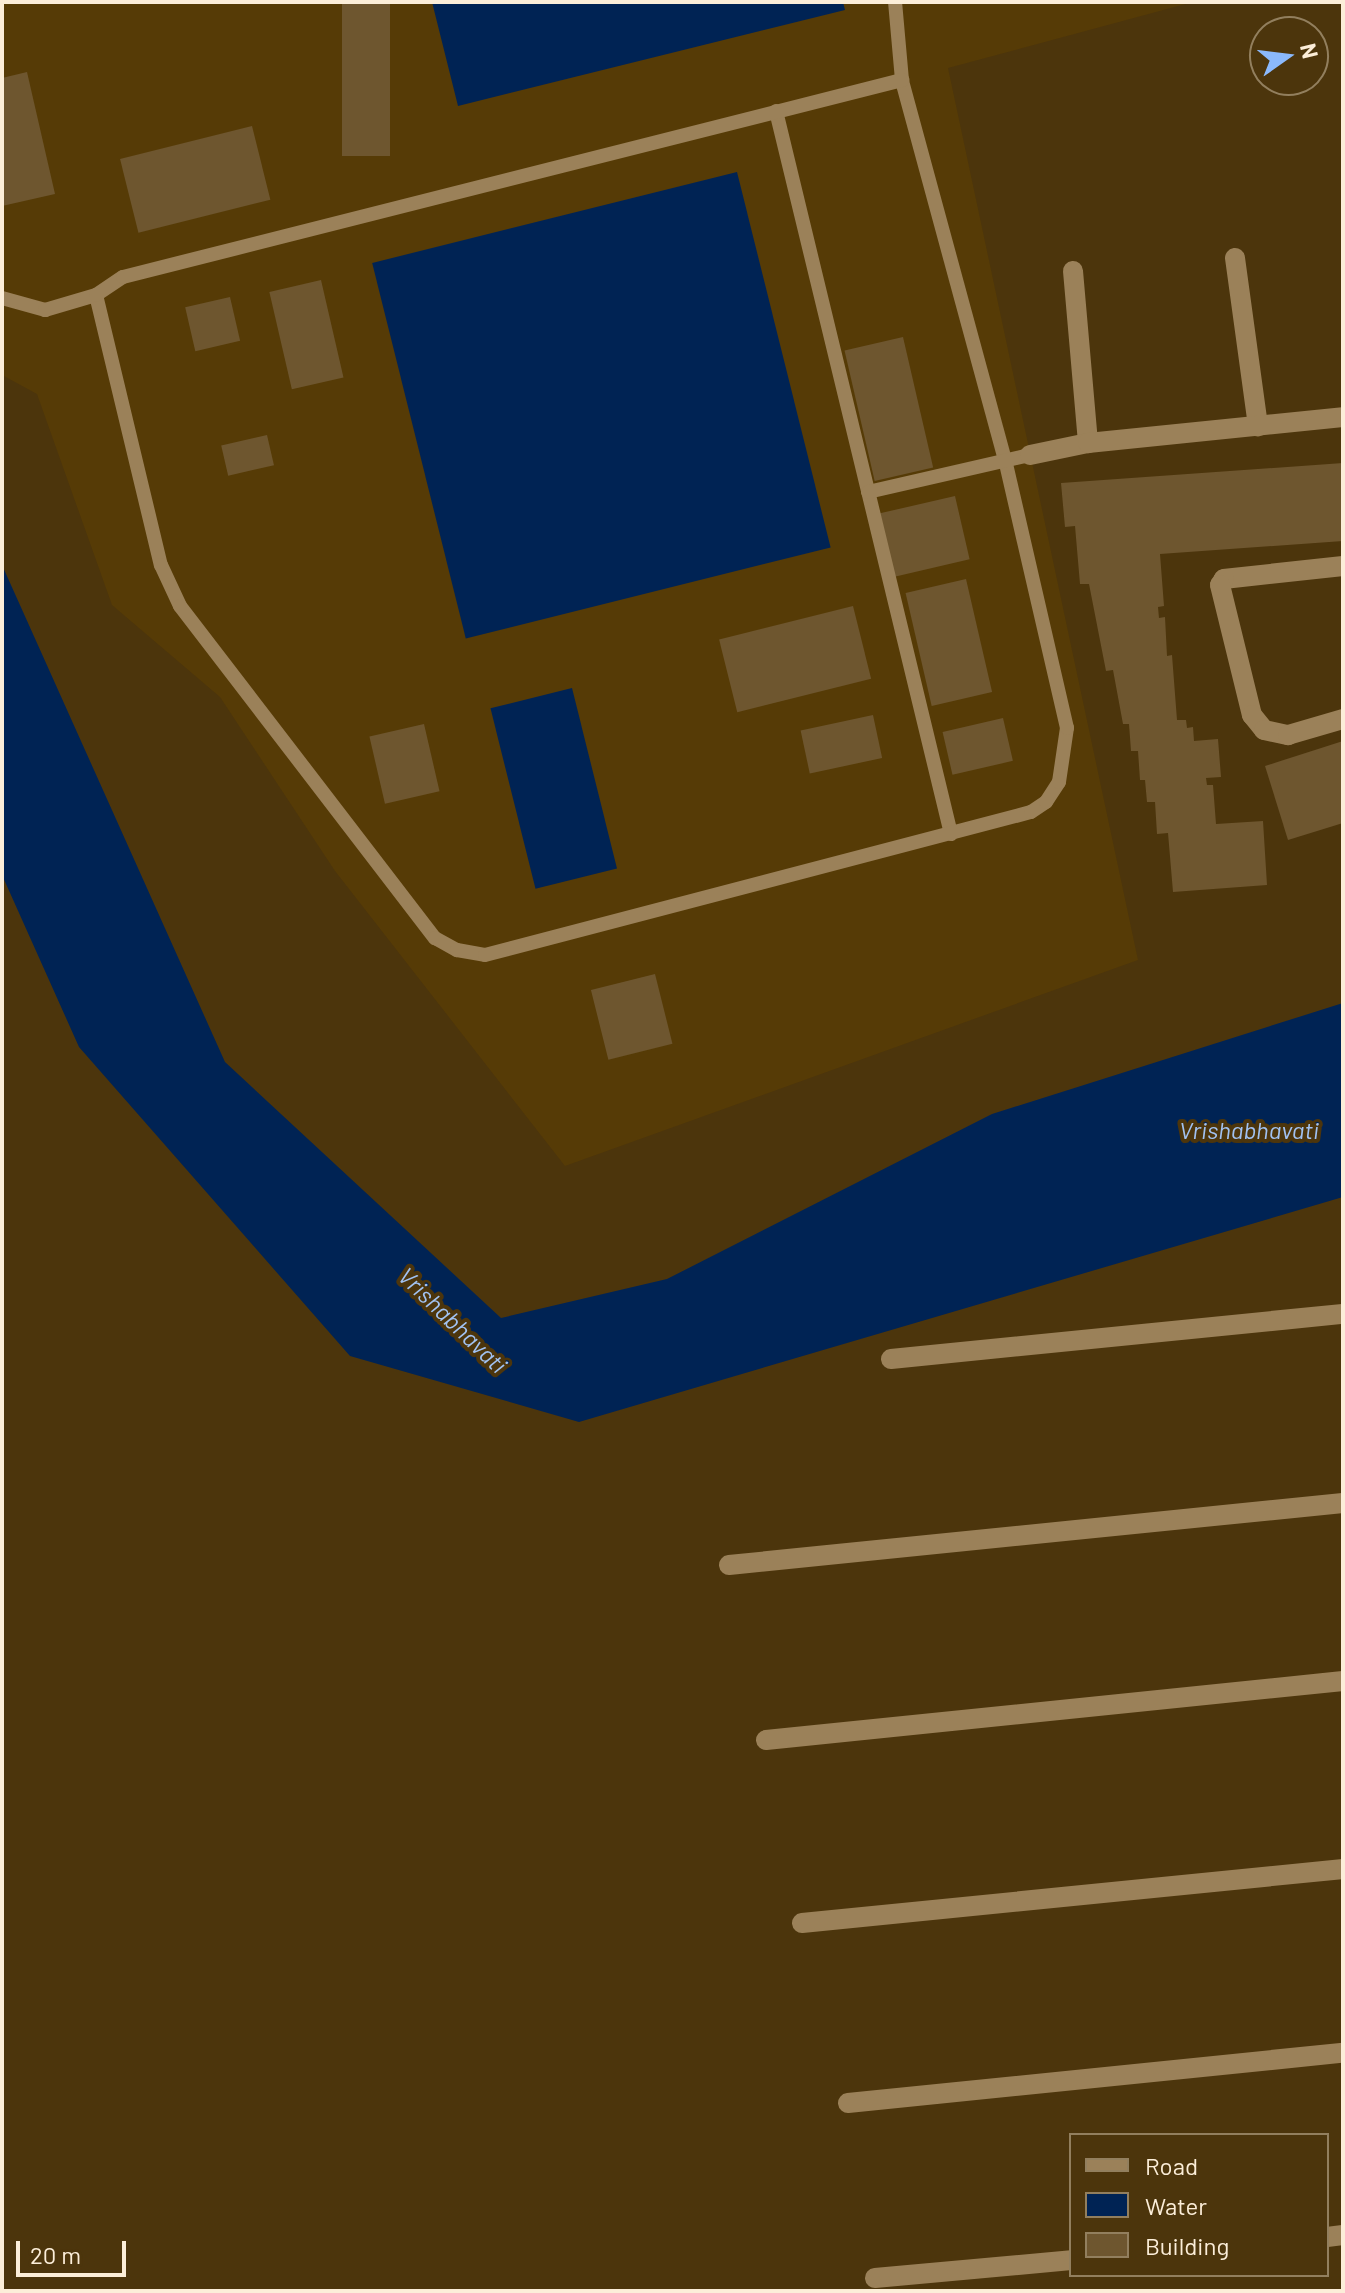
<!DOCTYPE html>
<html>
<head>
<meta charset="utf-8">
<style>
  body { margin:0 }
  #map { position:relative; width:1345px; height:2293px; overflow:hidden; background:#4c350c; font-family:Barlow,sans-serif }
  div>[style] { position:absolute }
  .built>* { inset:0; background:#563b06 }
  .water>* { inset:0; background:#002354; transform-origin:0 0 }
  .building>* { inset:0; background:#6e562f; transform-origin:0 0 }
  .lane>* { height:14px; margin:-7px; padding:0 7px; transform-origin:7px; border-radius:7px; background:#9b8159 }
  .street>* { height:20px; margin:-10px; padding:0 10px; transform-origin:10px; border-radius:10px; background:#9b8159 }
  span { translate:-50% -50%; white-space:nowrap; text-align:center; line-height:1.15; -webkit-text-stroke:8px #4c350c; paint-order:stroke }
  .water-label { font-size:24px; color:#a1c2f2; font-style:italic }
  .frame { position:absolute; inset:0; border:4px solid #fceed9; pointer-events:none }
  .legend { position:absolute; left:1069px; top:2133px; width:260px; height:144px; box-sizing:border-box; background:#4c350c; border:2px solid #927f5e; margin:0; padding:10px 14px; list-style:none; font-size:24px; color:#fceed9 }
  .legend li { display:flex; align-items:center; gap:16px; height:40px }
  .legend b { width:40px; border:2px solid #927f5e }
  .north { position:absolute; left:1249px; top:16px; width:80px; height:80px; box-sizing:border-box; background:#4c350c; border:2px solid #927f5e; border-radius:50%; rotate:76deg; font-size:22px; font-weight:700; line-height:32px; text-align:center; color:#fceed9 }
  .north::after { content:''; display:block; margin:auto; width:28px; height:36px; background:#8bb9fc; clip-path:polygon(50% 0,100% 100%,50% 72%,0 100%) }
  .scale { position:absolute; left:16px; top:2241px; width:110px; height:36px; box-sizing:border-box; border:4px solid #fceed9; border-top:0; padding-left:10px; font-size:24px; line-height:28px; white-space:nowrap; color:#fceed9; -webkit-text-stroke:6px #4c350c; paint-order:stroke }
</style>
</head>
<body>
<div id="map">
  <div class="built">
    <i style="clip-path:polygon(2px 2px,1193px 2px,948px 68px,1138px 960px,565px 1166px,335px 871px,220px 697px,112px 605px,37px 394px,2px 375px)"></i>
  </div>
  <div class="water">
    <i style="clip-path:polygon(432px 2px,843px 2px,845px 10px,458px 106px)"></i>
    <i style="left:737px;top:172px;width:387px;height:376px;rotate:76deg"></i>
    <i style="clip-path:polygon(2px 565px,225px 1062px,501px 1318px,667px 1279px,992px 1114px,1343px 1003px,1343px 1197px,579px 1422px,350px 1356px,79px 1047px,2px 875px)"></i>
    <i style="left:572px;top:688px;width:186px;height:84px;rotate:76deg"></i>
  </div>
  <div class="building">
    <i style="left:342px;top:2px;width:48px;height:154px"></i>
    <i style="clip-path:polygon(27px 72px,55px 194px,2px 206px,2px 78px)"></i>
    <i style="left:252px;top:126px;width:76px;height:136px;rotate:76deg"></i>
    <i style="left:321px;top:280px;width:100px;height:53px;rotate:77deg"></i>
    <i style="left:230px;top:297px;width:45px;height:46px;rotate:77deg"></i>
    <i style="left:903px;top:337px;width:134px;height:60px;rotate:77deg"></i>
    <i style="left:267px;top:435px;width:31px;height:47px;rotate:77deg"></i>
    <i style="clip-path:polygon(1343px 463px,1343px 541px,1160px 554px,1164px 606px,1158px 607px,1159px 618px,1165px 617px,1167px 656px,1172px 655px,1177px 720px,1186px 720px,1187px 728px,1193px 727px,1194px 741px,1218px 739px,1221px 777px,1206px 778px,1207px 785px,1213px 785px,1216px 824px,1263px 821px,1267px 885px,1173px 892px,1168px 833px,1157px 834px,1155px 802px,1147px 802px,1145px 780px,1140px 780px,1138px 751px,1131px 751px,1129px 724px,1123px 724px,1113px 670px,1106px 671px,1089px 584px,1080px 584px,1075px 526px,1065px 527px,1061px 483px)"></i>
    <i style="left:955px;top:496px;width:65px;height:77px;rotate:77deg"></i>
    <i style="left:966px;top:579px;width:116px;height:62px;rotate:77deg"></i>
    <i style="left:853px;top:606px;width:75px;height:138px;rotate:76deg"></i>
    <i style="left:873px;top:715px;width:44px;height:74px;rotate:78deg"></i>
    <i style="left:1003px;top:718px;width:44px;height:62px;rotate:77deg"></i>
    <i style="left:424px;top:724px;width:69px;height:56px;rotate:77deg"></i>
    <i style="clip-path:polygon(1343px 741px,1343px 823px,1288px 840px,1265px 766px)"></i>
    <i style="left:655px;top:974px;width:72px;height:66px;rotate:76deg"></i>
  </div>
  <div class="lane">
    <i style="left:776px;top:111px;width:744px;rotate:76.39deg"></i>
    <i style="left:96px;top:295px;width:278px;rotate:76.5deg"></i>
    <i style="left:161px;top:565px;width:45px;rotate:65.1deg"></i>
    <i style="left:180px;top:606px;width:419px;rotate:52.5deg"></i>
    <i style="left:435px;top:938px;width:25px;rotate:29deg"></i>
    <i style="left:457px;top:950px;width:28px;rotate:10deg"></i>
    <i style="left:485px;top:955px;width:564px;rotate:-14.68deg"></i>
    <i style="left:1031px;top:812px;width:18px;rotate:-34deg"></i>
    <i style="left:1046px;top:802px;width:24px;rotate:-57deg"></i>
    <i style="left:1059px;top:782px;width:55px;rotate:-81.6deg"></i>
    <i style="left:1067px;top:728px;width:275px;rotate:-103deg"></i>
    <i style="left:1005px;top:460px;width:394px;rotate:-105.2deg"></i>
    <i style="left:902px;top:80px;width:78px;rotate:-95.1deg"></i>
    <i style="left:2px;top:298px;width:45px;rotate:15.6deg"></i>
    <i style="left:45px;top:310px;width:53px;rotate:-16.4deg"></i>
    <i style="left:96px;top:295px;width:32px;rotate:-34deg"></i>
    <i style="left:123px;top:277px;width:804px;rotate:-14.19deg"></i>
    <i style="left:868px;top:492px;width:166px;rotate:-12.9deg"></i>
  </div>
  <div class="street">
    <i style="left:1235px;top:258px;width:170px;rotate:82.2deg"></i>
    <i style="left:1073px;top:271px;width:173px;rotate:85deg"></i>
    <i style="left:1030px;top:455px;width:59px;rotate:-11.7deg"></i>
    <i style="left:1088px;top:443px;width:256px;rotate:-5.8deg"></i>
    <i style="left:1343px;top:566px;width:120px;rotate:173.8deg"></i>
    <i style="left:1224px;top:579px;width:7px;rotate:124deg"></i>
    <i style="left:1220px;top:585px;width:134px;rotate:76.2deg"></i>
    <i style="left:1252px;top:715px;width:19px;rotate:51deg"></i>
    <i style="left:1264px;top:730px;width:25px;rotate:12deg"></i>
    <i style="left:1288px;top:735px;width:57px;rotate:-16.2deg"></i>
    <i style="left:891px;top:1359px;width:454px;rotate:-5.7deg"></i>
    <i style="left:729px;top:1565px;width:617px;rotate:-5.77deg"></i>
    <i style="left:766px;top:1740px;width:580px;rotate:-5.84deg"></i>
    <i style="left:802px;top:1923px;width:544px;rotate:-5.7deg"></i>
    <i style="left:848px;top:2103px;width:498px;rotate:-5.8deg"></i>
    <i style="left:1327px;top:2237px;width:16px;rotate:-7deg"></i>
    <i style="left:875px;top:2278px;width:197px;rotate:-5.2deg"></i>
  </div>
  <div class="water-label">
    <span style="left:1249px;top:1130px">Vrishabhavati</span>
    <span style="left:453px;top:1320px;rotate:44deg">Vrishabhavati</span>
  </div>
  <div class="frame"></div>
  <ul class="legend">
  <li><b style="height:10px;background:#9b8159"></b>Road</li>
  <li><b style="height:22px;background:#002354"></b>Water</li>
  <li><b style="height:22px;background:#6e562f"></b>Building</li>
  </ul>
  <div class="north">N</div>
  <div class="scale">20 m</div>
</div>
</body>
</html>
